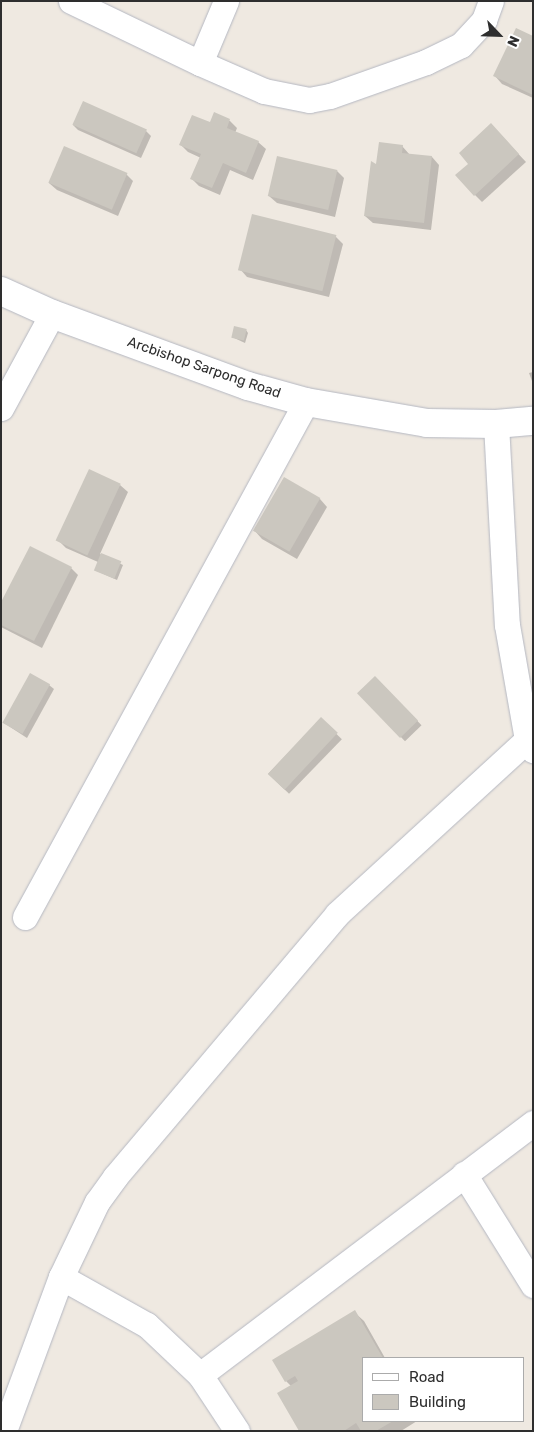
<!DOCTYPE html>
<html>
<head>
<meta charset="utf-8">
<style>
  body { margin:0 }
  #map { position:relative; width:534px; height:1432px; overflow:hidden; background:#efe9e1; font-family:Rubik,sans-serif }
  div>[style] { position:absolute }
  .shadow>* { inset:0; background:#0003; transform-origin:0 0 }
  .building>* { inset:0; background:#cbc7bf; transform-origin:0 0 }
  .roads { filter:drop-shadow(0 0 1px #b4b7c1) drop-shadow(0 0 1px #b4b7c1) }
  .street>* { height:25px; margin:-12.5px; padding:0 12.5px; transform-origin:12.5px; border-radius:12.5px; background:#fff }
  .secondary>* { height:28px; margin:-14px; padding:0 14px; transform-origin:14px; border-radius:14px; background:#fff }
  span { translate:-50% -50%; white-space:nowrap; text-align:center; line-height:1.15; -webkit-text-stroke:4px #fff; paint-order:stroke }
  .street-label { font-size:14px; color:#2e2e2e }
  .frame { position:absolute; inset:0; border:2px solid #2e2e2e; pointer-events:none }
  .legend { position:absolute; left:362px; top:1357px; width:162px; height:65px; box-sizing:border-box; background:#fff; border:1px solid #ababab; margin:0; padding:6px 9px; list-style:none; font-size:15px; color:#2e2e2e }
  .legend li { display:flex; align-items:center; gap:10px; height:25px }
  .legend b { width:25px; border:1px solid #ababab }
  .north { position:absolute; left:474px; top:10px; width:50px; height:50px; -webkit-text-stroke:4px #fff; paint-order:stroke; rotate:114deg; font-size:14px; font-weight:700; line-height:20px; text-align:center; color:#2e2e2e }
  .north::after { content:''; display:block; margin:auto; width:18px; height:22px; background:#2e2e2e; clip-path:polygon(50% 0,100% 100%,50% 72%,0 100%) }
</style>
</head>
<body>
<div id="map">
  <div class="shadow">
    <i style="clip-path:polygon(533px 37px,533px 98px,502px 84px,495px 76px)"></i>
    <i style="clip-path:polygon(214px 114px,230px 121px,237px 128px,235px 133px,258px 142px,266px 149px,253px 180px,230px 170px,220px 195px,199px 186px,192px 179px,201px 158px,188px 152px,181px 145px,210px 124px)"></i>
    <i style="clip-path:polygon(73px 125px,146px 131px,151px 136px,141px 158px,78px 130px)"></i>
    <i style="clip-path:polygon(498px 132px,526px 162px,482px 202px,475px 195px,470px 164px)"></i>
    <i style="clip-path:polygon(402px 146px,410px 155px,432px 157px,439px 165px,431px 230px,373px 223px,365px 216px)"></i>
    <i style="clip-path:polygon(278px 157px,337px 171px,344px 178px,335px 217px,277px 203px,269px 196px)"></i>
    <i style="clip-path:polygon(126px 174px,133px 181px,118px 216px,57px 190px,49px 183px)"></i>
    <i style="clip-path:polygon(335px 236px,343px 244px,329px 297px,247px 277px,240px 269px)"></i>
    <i style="clip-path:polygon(246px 330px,248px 333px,245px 343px,232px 337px)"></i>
    <i style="clip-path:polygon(533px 372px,533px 381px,532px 381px,529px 373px)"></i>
    <i style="clip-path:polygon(284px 479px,320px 499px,327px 507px,297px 559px,262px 539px,255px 531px)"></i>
    <i style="clip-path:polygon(120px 485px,128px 492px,100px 554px,123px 565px,117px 580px,97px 571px,98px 562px,66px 548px,59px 541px)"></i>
    <i style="clip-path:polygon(71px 568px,78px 575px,42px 648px,1px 627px,1px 605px)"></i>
    <i style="left:375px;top:677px;width:67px;height:23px;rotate:46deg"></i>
    <i style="clip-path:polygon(49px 685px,54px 689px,27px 738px,4px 723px)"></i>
    <i style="left:321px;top:719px;width:29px;height:76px;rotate:44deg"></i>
    <i style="clip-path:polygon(354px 1312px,364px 1321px,385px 1358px,363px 1358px,363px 1421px,417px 1421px,401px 1431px,300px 1431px,291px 1386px,286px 1381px)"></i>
  </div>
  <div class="building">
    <i style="clip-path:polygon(516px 28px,533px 36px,533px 95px,493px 76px)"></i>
    <i style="left:83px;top:101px;width:70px;height:26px;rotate:24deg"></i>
    <i style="clip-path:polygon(214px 112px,230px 119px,227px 128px,259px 141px,246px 173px,223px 163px,212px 188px,190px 179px,201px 154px,179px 145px,192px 115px,210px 122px)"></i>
    <i style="clip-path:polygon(491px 123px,519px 154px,474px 196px,455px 175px,468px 164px,459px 153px)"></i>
    <i style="clip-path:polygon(379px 142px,403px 145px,402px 153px,432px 156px,424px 223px,364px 216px,371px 161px,376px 164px)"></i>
    <i style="left:64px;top:146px;width:69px;height:40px;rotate:23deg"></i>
    <i style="left:277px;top:156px;width:62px;height:41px;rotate:13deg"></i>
    <i style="left:252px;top:214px;width:87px;height:58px;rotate:14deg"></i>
    <i style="left:234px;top:326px;width:13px;height:12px;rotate:13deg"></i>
    <i style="left:89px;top:469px;width:35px;height:79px;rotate:25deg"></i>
    <i style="left:284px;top:477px;width:42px;height:62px;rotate:30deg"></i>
    <i style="clip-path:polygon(30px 546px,72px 567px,34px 641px,1px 625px,1px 602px)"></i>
    <i style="left:101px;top:553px;width:22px;height:19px;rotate:22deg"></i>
    <i style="left:30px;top:673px;width:23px;height:57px;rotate:29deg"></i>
    <i style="left:375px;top:676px;width:62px;height:25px;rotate:46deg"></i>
    <i style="left:321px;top:717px;width:23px;height:78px;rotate:43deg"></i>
    <i style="clip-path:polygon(355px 1310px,383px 1358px,363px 1358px,363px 1421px,393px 1421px,376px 1431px,361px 1431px,356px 1423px,344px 1431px,299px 1431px,277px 1393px,298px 1381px,295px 1376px,285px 1382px,272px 1360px)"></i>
  </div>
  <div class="roads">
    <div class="street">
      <i style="left:71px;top:1px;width:143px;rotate:25.7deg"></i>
      <i style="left:200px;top:63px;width:70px;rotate:23.6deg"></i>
      <i style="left:264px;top:91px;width:46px;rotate:11.3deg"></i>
      <i style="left:309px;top:100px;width:21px;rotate:-11deg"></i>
      <i style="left:330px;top:96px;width:102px;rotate:-19.5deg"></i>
      <i style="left:426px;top:62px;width:39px;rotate:-26deg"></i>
      <i style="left:461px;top:45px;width:34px;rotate:-47deg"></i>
      <i style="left:484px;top:20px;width:20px;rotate:-70deg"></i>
      <i style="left:200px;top:63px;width:67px;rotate:-67.2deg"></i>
      <i style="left:1px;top:408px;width:107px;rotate:-61.5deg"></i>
      <i style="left:496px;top:424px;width:201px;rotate:86.9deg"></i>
      <i style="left:507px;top:625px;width:117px;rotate:80.1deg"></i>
      <i style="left:527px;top:740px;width:12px;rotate:59deg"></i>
      <i style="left:25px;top:917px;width:587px;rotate:-61.38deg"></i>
      <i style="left:464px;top:1174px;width:131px;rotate:58.1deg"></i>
      <i style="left:61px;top:1277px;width:98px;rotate:29.2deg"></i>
      <i style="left:147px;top:1325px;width:73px;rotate:43.3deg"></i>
      <i style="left:200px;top:1375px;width:67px;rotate:56.5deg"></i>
      <i style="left:200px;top:1375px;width:418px;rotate:-37.1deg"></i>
      <i style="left:4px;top:1431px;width:164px;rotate:-69.7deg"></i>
      <i style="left:61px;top:1277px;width:83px;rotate:-64.4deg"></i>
      <i style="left:97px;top:1202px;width:31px;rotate:-54deg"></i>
      <i style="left:115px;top:1177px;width:344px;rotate:-49.8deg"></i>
      <i style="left:337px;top:914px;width:258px;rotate:-42.5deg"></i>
    </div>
    <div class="secondary">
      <i style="left:1px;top:291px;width:56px;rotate:24.3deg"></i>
      <i style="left:52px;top:314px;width:209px;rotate:20.2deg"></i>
      <i style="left:248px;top:386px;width:60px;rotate:15.4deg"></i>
      <i style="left:306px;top:402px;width:123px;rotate:9.8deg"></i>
      <i style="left:427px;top:423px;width:69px;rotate:0.8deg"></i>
      <i style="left:496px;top:424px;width:37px;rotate:-5deg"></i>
    </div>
  </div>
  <div class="street-label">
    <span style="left:204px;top:368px;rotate:19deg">Arcbishop Sarpong Road</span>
  </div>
  <div class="frame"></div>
  <ul class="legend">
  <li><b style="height:6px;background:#fff"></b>Road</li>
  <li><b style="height:14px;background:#cbc7bf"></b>Building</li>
  </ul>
  <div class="north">N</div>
</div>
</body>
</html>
